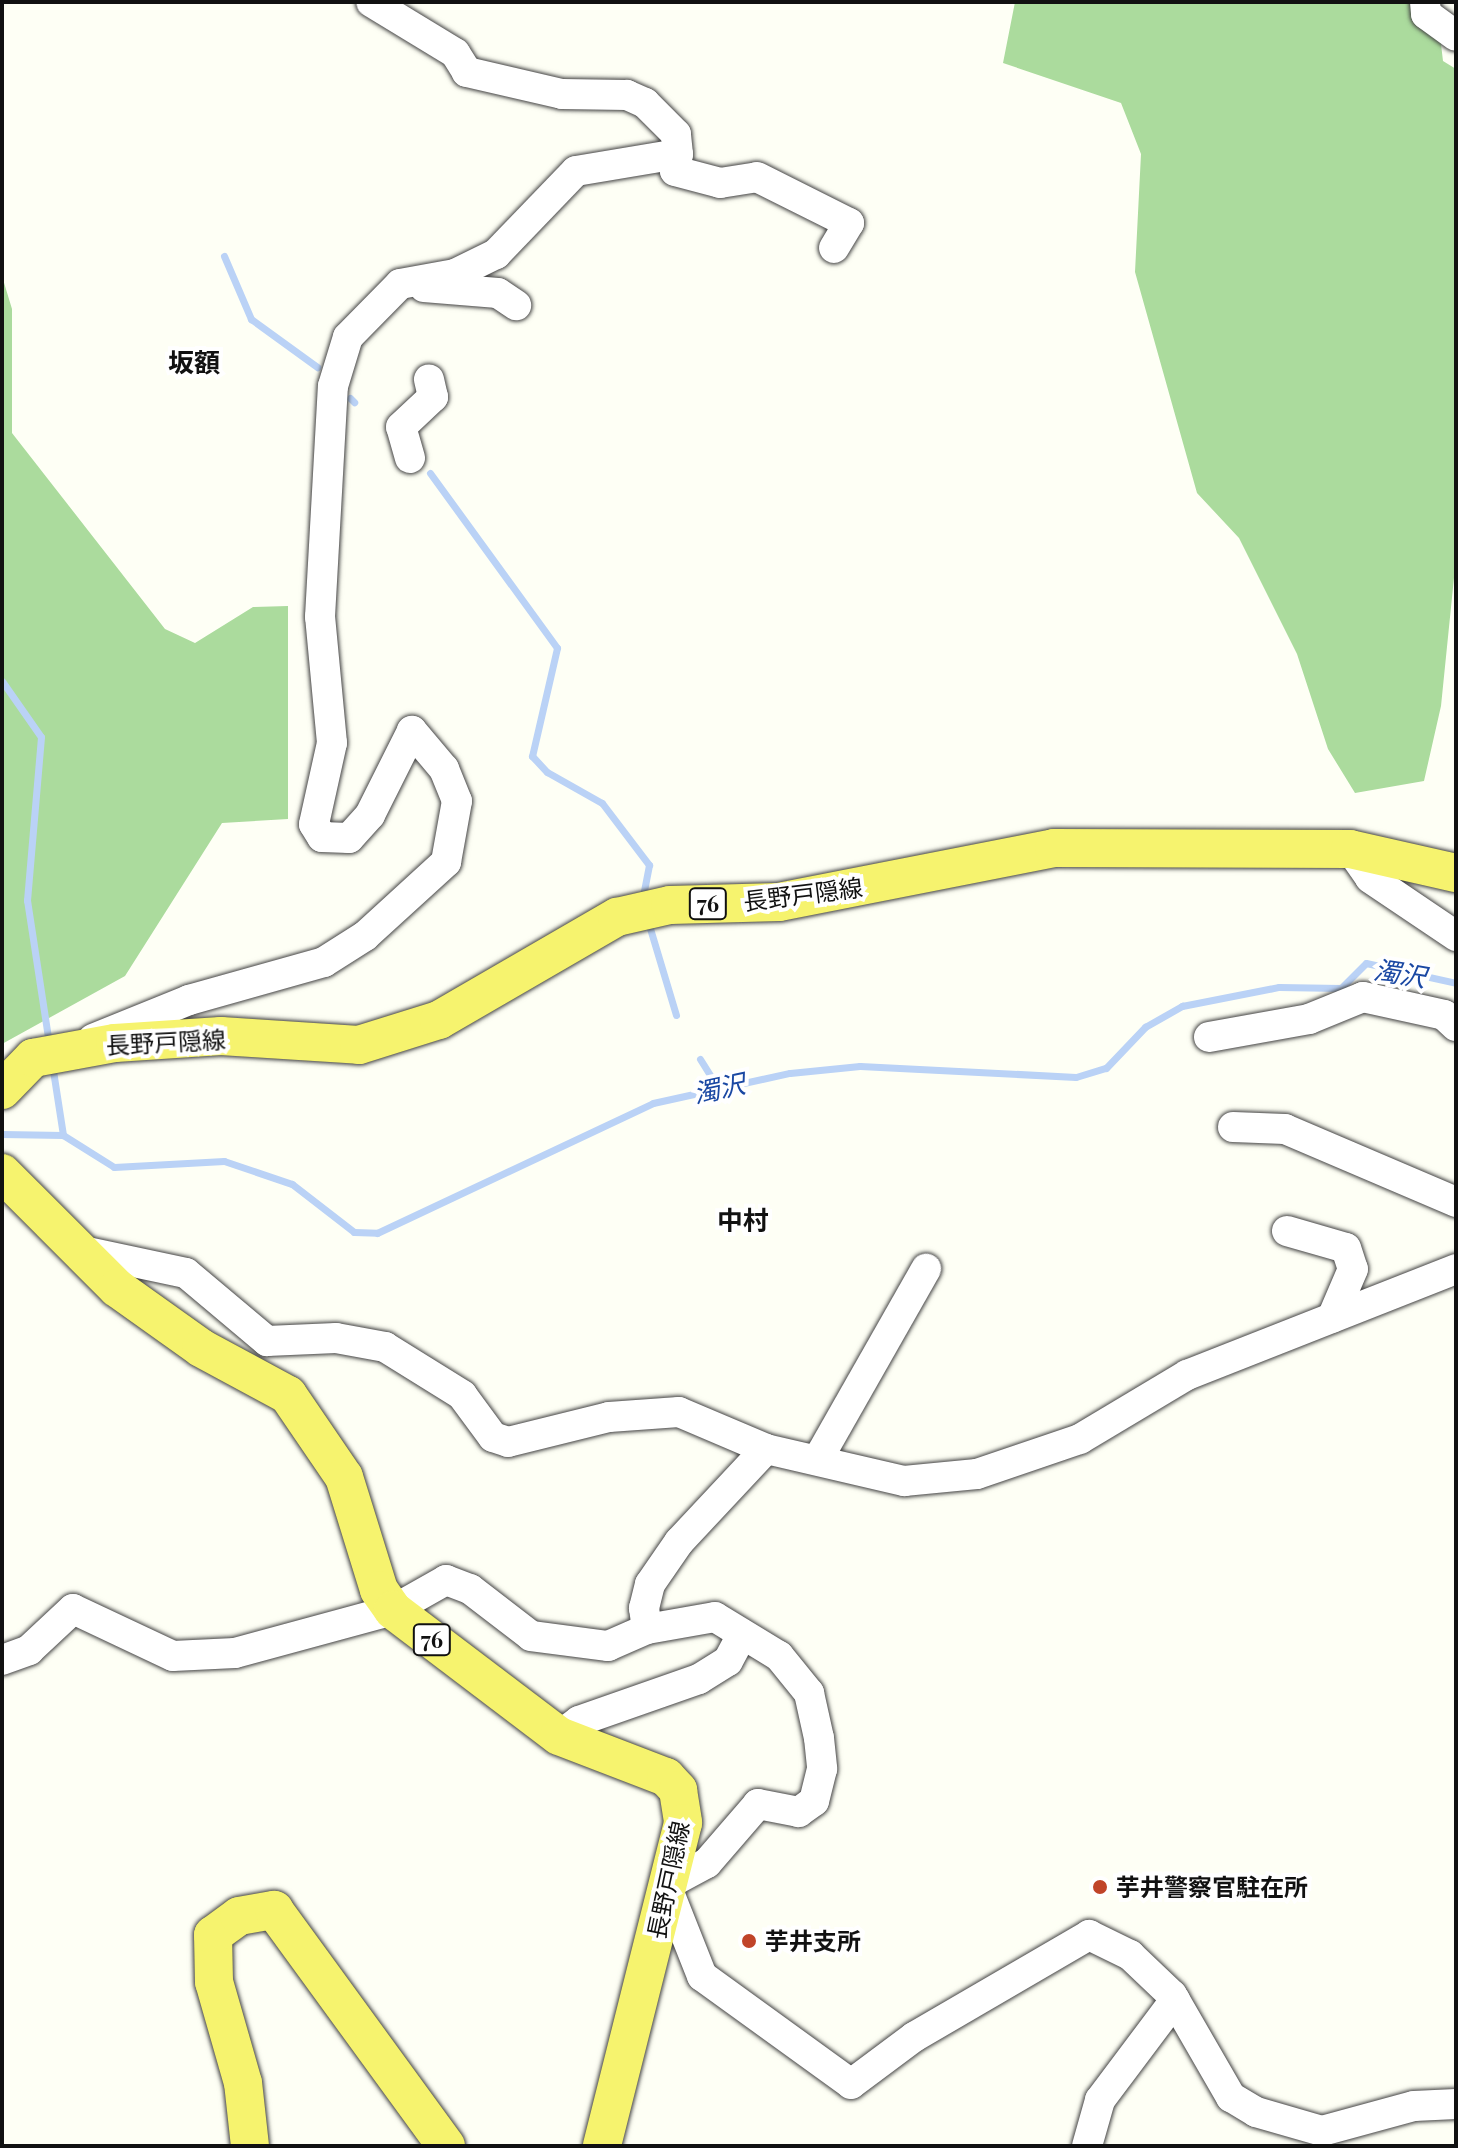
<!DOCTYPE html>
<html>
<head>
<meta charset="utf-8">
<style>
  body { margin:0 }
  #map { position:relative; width:1458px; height:2148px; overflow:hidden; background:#fefff5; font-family:"Playfair Display","Noto Sans JP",serif }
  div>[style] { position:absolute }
  .forest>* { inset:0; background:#abdb9d }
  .stream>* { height:7px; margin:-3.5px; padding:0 3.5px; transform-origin:3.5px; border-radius:3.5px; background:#bad2f6 }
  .roads { filter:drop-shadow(0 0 2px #444) drop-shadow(0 0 2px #444) }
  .minor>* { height:30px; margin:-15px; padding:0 15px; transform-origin:15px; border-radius:15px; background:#fff }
  .major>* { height:38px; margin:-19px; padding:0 19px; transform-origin:19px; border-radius:19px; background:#f6f36e }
  .dots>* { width:22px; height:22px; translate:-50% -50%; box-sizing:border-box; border:4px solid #fff; border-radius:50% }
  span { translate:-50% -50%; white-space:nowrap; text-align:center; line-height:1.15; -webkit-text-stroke:8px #fff; paint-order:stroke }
  .shield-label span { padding:2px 6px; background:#fff; border:2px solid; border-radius:6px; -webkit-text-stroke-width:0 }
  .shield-label { font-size:22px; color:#111; font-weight:700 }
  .street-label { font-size:24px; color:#111 }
  .poi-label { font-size:24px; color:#111; font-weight:700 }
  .left { translate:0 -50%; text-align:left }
  .neighbourhood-label { font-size:26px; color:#111; font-weight:700 }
  .water-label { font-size:26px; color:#1a48a3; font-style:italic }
  .frame { position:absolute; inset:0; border:4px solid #111; pointer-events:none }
</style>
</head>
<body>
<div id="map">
  <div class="forest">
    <i style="clip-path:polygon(1015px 2px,1436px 2px,1443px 61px,1456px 69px,1456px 558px,1441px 706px,1424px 781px,1355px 793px,1328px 749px,1297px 654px,1239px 538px,1197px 493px,1135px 272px,1141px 154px,1121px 103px,1003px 63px)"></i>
    <i style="clip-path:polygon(2px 276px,12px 309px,12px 433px,165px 629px,195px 643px,253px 607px,288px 606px,288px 819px,222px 823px,125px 976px,2px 1044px)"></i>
  </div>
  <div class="stream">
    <i style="left:224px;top:256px;width:69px;rotate:66.8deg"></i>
    <i style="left:251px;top:319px;width:82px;rotate:36deg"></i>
    <i style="left:350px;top:398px;width:6px;rotate:45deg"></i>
    <i style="left:430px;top:473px;width:216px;rotate:54deg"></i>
    <i style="left:557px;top:648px;width:111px;rotate:103deg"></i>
    <i style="left:532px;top:756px;width:22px;rotate:47deg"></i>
    <i style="left:547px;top:772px;width:63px;rotate:29.4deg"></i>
    <i style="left:602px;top:803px;width:78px;rotate:52.8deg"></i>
    <i style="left:649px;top:865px;width:33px;rotate:101deg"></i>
    <i style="left:2px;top:681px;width:68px;rotate:55.1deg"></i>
    <i style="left:41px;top:737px;width:164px;rotate:94.9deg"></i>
    <i style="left:27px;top:900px;width:146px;rotate:81.3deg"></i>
    <i style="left:649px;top:925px;width:94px;rotate:73.3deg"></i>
    <i style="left:700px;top:1059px;width:34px;rotate:58deg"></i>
    <i style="left:52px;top:1064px;width:72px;rotate:81.2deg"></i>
    <i style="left:2px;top:1134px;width:61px;rotate:0.9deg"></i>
    <i style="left:63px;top:1135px;width:60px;rotate:32.1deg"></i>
    <i style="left:114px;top:1167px;width:110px;rotate:-3.1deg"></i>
    <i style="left:224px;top:1161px;width:72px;rotate:18.7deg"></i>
    <i style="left:292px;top:1184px;width:78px;rotate:37.7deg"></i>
    <i style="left:354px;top:1232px;width:23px;rotate:2deg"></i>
    <i style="left:377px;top:1233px;width:305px;rotate:-25.2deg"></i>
    <i style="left:653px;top:1103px;width:140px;rotate:-12.4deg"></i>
    <i style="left:790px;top:1073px;width:70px;rotate:-5.7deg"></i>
    <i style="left:860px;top:1066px;width:216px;rotate:2.9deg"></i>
    <i style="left:1076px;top:1077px;width:31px;rotate:-17deg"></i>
    <i style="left:1106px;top:1068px;width:57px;rotate:-46.4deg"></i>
    <i style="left:1145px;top:1027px;width:43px;rotate:-29.6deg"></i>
    <i style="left:1182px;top:1006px;width:99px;rotate:-11.1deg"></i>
    <i style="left:1279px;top:987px;width:62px;rotate:0.9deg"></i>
    <i style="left:1341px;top:988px;width:35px;rotate:-45deg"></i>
    <i style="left:1366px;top:963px;width:92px;rotate:12.5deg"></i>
  </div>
  <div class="roads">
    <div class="minor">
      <i style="left:1425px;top:2px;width:12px;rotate:85deg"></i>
      <i style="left:1426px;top:14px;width:37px;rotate:36deg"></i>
      <i style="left:678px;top:154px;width:17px;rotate:100deg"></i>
      <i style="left:675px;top:171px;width:47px;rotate:14.9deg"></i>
      <i style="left:720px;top:183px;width:37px;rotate:-9deg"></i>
      <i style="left:757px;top:177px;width:103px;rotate:26.6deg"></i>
      <i style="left:849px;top:223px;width:29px;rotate:121deg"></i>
      <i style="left:424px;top:287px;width:74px;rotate:4.6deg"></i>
      <i style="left:498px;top:293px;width:22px;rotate:34deg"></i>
      <i style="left:410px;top:458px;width:32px;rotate:-106deg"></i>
      <i style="left:401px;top:427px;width:44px;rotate:-43.2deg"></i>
      <i style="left:433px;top:397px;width:18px;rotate:-103deg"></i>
      <i style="left:1350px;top:849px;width:35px;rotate:55deg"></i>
      <i style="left:1370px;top:878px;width:104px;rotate:34deg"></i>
      <i style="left:1209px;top:1037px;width:102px;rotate:-10.2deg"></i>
      <i style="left:1309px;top:1019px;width:58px;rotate:-22.2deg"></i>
      <i style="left:1363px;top:997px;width:83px;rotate:12.5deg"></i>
      <i style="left:1444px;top:1015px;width:16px;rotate:43deg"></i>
      <i style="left:93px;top:1039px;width:104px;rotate:-22.1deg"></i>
      <i style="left:189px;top:1000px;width:140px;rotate:-15.7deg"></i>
      <i style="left:324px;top:962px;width:49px;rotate:-32.4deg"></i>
      <i style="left:365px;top:936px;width:110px;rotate:-42.4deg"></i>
      <i style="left:446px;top:862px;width:62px;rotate:-79.8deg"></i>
      <i style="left:457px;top:801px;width:35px;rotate:-112deg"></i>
      <i style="left:444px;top:769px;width:50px;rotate:-130.1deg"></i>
      <i style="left:412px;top:731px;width:94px;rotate:116.6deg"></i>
      <i style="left:370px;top:815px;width:31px;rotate:132deg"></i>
      <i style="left:349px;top:838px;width:27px;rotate:-178deg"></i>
      <i style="left:322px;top:837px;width:15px;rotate:-122deg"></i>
      <i style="left:314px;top:824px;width:83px;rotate:-77.5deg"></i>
      <i style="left:332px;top:743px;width:127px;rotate:-95.4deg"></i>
      <i style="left:320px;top:617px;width:231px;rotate:-86.8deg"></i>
      <i style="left:333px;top:386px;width:51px;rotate:-73deg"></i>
      <i style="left:348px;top:337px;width:74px;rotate:-45.5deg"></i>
      <i style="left:400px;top:284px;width:56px;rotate:-10.3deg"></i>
      <i style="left:455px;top:274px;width:46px;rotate:-26deg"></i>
      <i style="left:496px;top:254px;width:115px;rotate:-46.1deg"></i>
      <i style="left:576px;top:171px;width:103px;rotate:-9.5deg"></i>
      <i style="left:678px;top:154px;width:20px;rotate:-96deg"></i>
      <i style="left:676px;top:134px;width:44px;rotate:-135deg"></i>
      <i style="left:645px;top:103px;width:20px;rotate:-156deg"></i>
      <i style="left:627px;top:95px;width:65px;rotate:-179.1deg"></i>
      <i style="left:562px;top:94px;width:98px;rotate:-167deg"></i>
      <i style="left:467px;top:72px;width:22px;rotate:-122deg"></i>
      <i style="left:455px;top:53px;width:98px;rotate:-148.7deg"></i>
      <i style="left:1233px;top:1127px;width:52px;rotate:2.2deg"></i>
      <i style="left:1285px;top:1129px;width:186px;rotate:23.1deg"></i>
      <i style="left:1287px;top:1231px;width:61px;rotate:16.1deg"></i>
      <i style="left:1346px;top:1248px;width:22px;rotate:72deg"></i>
      <i style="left:1353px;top:1269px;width:53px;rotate:113.2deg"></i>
      <i style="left:87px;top:1252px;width:101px;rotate:12deg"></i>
      <i style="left:186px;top:1273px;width:106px;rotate:40deg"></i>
      <i style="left:267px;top:1341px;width:69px;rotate:-2.5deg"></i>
      <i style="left:336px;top:1338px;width:50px;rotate:10.4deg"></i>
      <i style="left:385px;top:1347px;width:91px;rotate:31.9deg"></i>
      <i style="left:462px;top:1395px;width:52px;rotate:53.6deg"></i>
      <i style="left:493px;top:1437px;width:16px;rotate:18deg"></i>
      <i style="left:508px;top:1442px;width:104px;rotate:-13.9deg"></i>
      <i style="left:609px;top:1417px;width:70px;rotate:-4.1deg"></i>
      <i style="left:679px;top:1412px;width:95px;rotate:23deg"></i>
      <i style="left:766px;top:1449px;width:142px;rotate:13.1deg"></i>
      <i style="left:904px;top:1481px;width:73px;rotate:-5.5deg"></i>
      <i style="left:977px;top:1474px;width:109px;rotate:-18.8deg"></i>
      <i style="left:1080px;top:1439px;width:125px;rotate:-30.9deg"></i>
      <i style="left:1187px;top:1375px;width:289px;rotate:-21.5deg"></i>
      <i style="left:766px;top:1449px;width:127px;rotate:133.1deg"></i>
      <i style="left:679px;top:1542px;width:51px;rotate:124.6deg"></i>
      <i style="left:650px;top:1584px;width:25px;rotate:104deg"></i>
      <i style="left:644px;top:1608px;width:21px;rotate:82deg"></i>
      <i style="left:647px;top:1629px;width:69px;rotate:-10deg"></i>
      <i style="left:715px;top:1617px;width:75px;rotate:31.4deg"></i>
      <i style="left:779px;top:1656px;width:48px;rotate:51deg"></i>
      <i style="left:809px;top:1693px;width:46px;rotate:77.5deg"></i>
      <i style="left:819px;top:1738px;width:31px;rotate:84deg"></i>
      <i style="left:822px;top:1769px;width:33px;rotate:104deg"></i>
      <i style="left:814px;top:1801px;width:19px;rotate:144deg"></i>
      <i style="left:799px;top:1812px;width:42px;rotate:-169deg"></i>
      <i style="left:758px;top:1804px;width:78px;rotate:130.8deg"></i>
      <i style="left:707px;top:1863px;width:47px;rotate:151.8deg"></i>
      <i style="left:666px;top:1885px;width:98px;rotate:68.4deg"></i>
      <i style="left:702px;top:1976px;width:184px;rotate:35.9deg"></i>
      <i style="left:851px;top:2084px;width:79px;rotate:-36.7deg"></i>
      <i style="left:914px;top:2037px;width:203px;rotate:-30.2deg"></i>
      <i style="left:1089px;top:1935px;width:46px;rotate:26deg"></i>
      <i style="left:1130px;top:1955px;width:58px;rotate:43.6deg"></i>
      <i style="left:1172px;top:1995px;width:118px;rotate:60deg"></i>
      <i style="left:1231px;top:2097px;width:29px;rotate:31deg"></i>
      <i style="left:1256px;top:2112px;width:69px;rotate:16.1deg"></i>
      <i style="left:1322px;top:2131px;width:95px;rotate:-15.2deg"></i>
      <i style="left:1414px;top:2106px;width:42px;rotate:-2.7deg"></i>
      <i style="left:818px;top:1459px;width:219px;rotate:-60.4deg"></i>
      <i style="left:2px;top:1660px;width:29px;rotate:-20deg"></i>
      <i style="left:29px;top:1650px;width:60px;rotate:-43deg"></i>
      <i style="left:73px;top:1609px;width:110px;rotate:25.2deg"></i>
      <i style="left:173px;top:1656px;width:62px;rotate:-2.8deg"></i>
      <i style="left:235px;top:1653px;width:164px;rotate:-15.2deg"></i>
      <i style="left:393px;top:1610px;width:61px;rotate:-29.5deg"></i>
      <i style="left:446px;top:1580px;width:26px;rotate:21deg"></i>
      <i style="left:470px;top:1589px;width:77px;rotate:37.6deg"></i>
      <i style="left:531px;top:1636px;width:78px;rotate:7.4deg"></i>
      <i style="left:608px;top:1646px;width:43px;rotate:-23.6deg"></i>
      <i style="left:559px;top:1736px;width:25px;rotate:-37deg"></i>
      <i style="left:579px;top:1721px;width:127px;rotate:-19.3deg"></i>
      <i style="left:699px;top:1679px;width:34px;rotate:-32deg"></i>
      <i style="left:728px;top:1661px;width:26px;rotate:-62deg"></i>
      <i style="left:1087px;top:2146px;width:48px;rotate:-74.2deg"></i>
      <i style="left:1100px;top:2100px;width:125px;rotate:-53.1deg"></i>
    </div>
    <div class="major">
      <i style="left:2px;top:1090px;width:45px;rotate:-45.9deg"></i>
      <i style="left:33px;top:1058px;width:83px;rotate:-10.4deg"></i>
      <i style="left:115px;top:1043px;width:106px;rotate:-3.8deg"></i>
      <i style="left:221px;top:1036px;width:138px;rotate:3.7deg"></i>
      <i style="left:359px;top:1045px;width:84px;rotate:-17.4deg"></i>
      <i style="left:439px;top:1020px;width:206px;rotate:-30.1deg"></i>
      <i style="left:617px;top:917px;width:54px;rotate:-12.8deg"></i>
      <i style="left:670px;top:905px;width:109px;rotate:-1.6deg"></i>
      <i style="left:779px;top:902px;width:280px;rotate:-11.1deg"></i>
      <i style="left:1054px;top:848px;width:296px;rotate:0.2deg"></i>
      <i style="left:1350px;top:849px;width:109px;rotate:12.8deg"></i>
      <i style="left:2px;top:1173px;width:163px;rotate:45deg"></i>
      <i style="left:117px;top:1288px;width:103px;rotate:35.5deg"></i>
      <i style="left:201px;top:1348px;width:99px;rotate:28.4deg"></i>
      <i style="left:288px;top:1395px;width:99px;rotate:55.7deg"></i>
      <i style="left:344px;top:1477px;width:118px;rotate:72.8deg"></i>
      <i style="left:379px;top:1590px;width:24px;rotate:55deg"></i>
      <i style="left:393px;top:1610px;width:208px;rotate:37.2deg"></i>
      <i style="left:559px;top:1736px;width:115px;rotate:21deg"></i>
      <i style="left:666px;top:1777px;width:18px;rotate:47deg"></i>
      <i style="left:678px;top:1790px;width:33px;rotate:81deg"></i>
      <i style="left:683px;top:1823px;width:333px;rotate:104.1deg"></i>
      <i style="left:250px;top:2146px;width:63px;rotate:-96.3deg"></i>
      <i style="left:243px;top:2083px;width:105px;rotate:-106deg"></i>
      <i style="left:214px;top:1982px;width:47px;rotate:-91.2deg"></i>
      <i style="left:213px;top:1935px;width:32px;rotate:-36deg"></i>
      <i style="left:239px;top:1916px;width:36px;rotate:-10deg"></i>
      <i style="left:274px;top:1910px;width:292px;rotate:53.9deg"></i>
    </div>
  </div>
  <div class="dots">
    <i style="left:1100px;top:1887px;background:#c04429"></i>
    <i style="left:749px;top:1941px;background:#c04429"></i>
  </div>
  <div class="shield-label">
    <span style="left:708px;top:904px">76</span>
    <span style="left:432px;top:1640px">76</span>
  </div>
  <div class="street-label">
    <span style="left:803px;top:894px;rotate:-7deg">長野戸隠線</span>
    <span style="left:166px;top:1042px;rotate:-3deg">長野戸隠線</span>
    <span style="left:668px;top:1880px;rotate:-78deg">長野戸隠線</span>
  </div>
  <div class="poi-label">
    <span class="left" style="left:1116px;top:1887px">芋井警察官駐在所</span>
    <span class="left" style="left:765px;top:1941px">芋井支所</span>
  </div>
  <div class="neighbourhood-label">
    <span style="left:194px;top:362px">坂額</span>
    <span style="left:743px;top:1220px">中村</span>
  </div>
  <div class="water-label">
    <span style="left:1400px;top:973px;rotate:9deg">濁沢</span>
    <span style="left:719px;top:1088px;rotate:-12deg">濁沢</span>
  </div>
  <div class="frame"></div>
</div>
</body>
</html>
